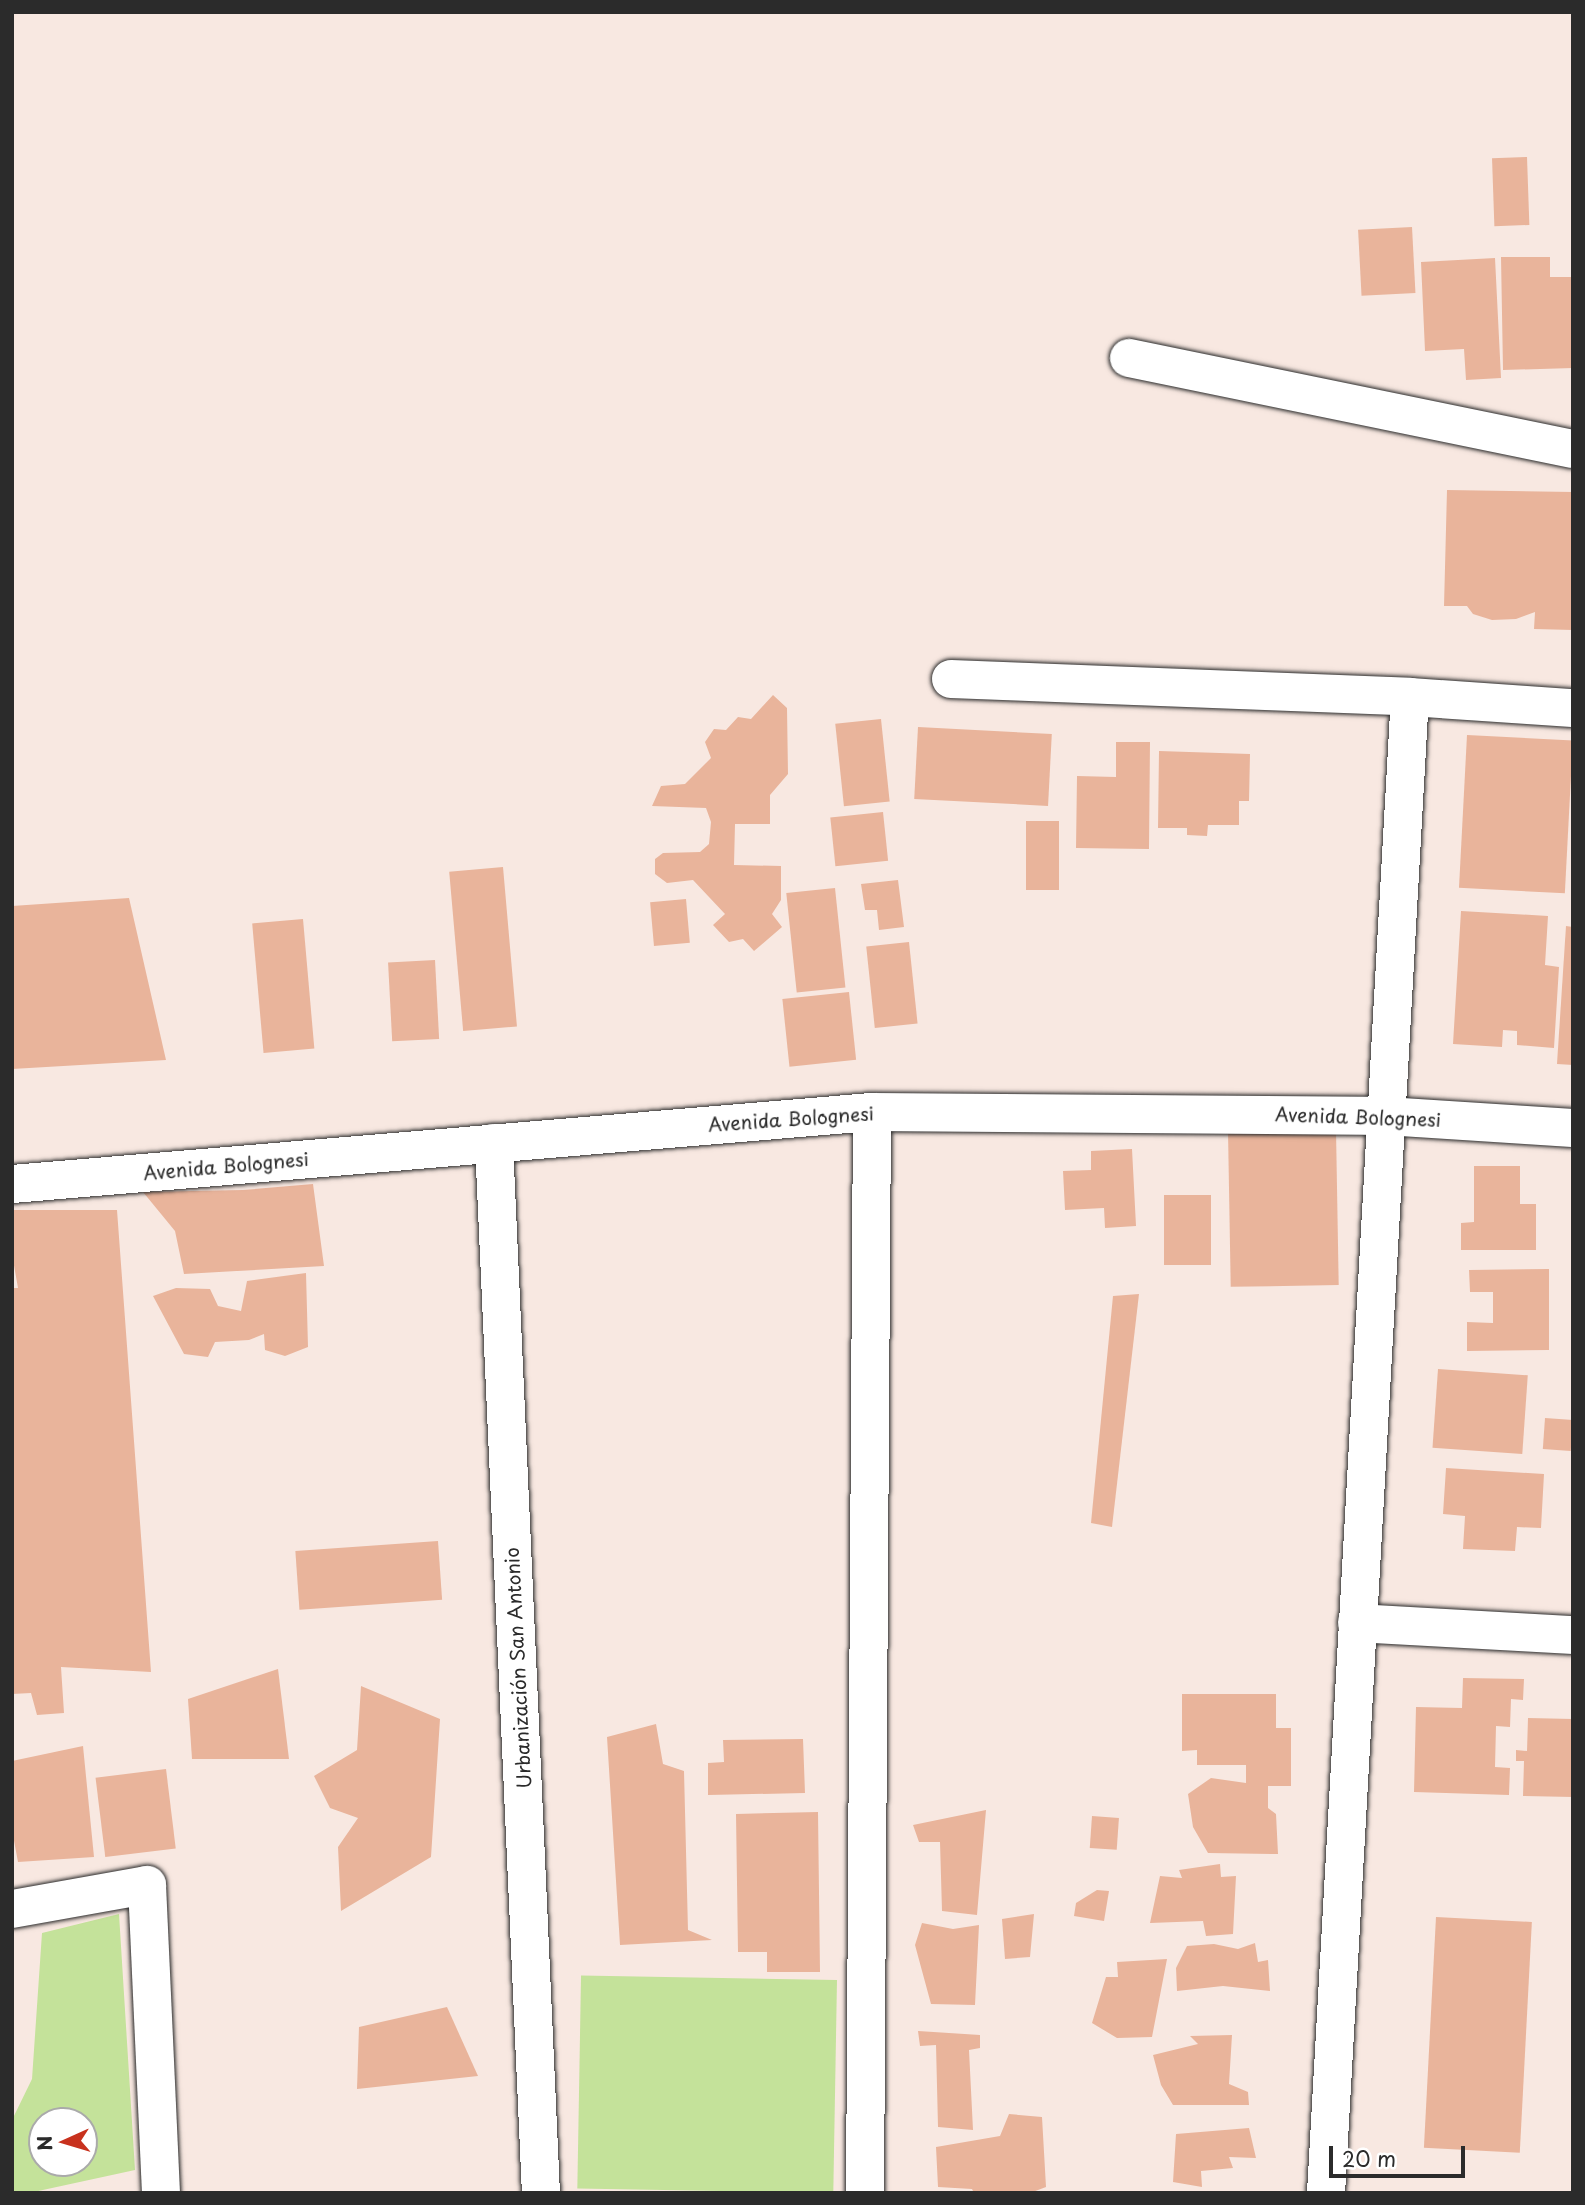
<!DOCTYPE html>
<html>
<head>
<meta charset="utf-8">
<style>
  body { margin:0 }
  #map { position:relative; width:1585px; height:2205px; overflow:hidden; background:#f8e8e1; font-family:"Playpen Sans",sans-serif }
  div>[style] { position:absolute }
  .green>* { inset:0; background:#c4e29a; transform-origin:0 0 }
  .building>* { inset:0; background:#e9b49b; transform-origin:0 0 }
  .roads { filter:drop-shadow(0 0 2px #2b2b2b) drop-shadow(0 0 2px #2b2b2b) }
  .minor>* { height:38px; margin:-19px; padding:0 19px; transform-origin:19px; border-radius:19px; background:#fff }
  .secondary>* { height:38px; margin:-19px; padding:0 19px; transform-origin:19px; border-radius:19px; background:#fff }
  span { translate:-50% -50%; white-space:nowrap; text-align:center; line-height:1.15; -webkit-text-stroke:5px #fff; paint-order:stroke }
  .street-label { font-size:19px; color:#2b2b2b }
  .frame { position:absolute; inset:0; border:14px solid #2b2b2b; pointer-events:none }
  .north { position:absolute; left:28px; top:2107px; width:70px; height:70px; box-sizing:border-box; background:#fff; border:2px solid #aaa; border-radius:50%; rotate:266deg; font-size:19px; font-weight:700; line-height:28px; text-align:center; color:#2b2b2b }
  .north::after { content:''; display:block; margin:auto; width:24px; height:32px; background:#c8321e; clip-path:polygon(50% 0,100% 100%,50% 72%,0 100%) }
  .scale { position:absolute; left:1329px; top:2146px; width:136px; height:32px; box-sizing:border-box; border:4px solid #2b2b2b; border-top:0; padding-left:9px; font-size:21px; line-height:24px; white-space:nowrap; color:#2b2b2b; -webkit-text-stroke:5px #fff; paint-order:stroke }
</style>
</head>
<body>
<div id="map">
  <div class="green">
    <i style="clip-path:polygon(evenodd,119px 1914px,135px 2170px,29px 2193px,12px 2193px,12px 2120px,32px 2079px,42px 1933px,119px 1914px,42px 2121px,84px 2121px,84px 2163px,42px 2163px,42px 2121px)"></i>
    <i style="left:837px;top:1980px;width:213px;height:256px;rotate:91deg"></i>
  </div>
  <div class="building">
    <i style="left:1527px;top:157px;width:68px;height:35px;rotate:88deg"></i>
    <i style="left:1412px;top:227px;width:66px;height:54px;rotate:87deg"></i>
    <i style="clip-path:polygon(1501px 257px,1550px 257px,1550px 277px,1573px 277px,1573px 368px,1503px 370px)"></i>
    <i style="clip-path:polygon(1495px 258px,1501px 378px,1466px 380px,1464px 349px,1425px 351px,1421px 262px)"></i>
    <i style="clip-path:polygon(1447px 490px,1573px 492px,1573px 630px,1534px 629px,1535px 612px,1516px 619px,1492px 620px,1473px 614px,1467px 606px,1444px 606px)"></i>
    <i style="clip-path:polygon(773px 695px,787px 708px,788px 774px,770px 795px,770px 824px,735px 824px,734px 865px,781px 866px,781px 900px,772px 914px,782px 927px,754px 951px,743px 939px,729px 942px,713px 925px,725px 914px,693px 880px,667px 883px,655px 874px,655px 859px,663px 853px,700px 852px,709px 844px,711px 822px,706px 808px,652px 806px,661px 786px,685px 784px,711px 758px,705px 742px,714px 729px,726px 730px,738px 717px,751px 719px)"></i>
    <i style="left:881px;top:719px;width:83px;height:46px;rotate:84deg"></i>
    <i style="left:918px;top:727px;width:134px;height:72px;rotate:3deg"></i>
    <i style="left:1467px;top:735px;width:106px;height:153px;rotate:3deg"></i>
    <i style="clip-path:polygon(1116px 742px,1150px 742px,1149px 849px,1076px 848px,1077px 776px,1116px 777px)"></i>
    <i style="clip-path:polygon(1159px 751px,1250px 754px,1249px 801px,1239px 801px,1239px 825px,1208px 825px,1207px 836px,1187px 835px,1187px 828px,1158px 828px)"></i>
    <i style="left:883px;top:812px;width:49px;height:53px;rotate:84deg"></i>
    <i style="left:1026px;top:821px;width:33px;height:69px"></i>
    <i style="left:503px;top:867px;width:160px;height:54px;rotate:85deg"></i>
    <i style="clip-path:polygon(898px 880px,904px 927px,879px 930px,877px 910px,865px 910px,861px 884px)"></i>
    <i style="left:835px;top:888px;width:100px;height:49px;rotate:84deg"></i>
    <i style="clip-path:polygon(129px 898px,166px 1060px,12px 1069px,12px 906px)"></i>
    <i style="left:686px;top:899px;width:44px;height:36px;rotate:85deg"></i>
    <i style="clip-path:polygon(1461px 911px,1548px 916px,1545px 965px,1559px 967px,1554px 1048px,1517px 1045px,1517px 1031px,1503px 1030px,1502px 1047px,1453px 1044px)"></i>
    <i style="left:303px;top:919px;width:130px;height:51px;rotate:85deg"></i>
    <i style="clip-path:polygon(1566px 926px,1573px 927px,1573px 1065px,1557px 1064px)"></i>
    <i style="left:909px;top:942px;width:82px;height:43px;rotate:84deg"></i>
    <i style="left:435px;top:960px;width:79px;height:47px;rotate:87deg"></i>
    <i style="left:849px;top:992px;width:68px;height:67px;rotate:84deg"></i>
    <i style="left:1336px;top:1130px;width:155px;height:108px;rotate:89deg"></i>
    <i style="clip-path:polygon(1132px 1149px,1136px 1226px,1105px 1228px,1104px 1208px,1065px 1210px,1063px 1171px,1091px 1170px,1091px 1151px)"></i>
    <i style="clip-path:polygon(1474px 1166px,1520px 1166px,1520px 1204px,1536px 1204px,1536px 1250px,1461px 1250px,1461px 1223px,1474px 1222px)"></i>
    <i style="clip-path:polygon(313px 1184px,324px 1266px,184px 1274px,175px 1231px,143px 1192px,243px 1190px)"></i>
    <i style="left:1164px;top:1195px;width:47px;height:70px"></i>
    <i style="clip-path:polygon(12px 1210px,117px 1210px,151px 1672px,61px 1667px,64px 1713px,37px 1715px,31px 1693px,12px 1694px,12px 1288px,18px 1288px,12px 1254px)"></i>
    <i style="clip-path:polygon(1549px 1269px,1549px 1350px,1467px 1351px,1467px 1322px,1493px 1323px,1493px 1292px,1470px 1292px,1469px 1270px)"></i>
    <i style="clip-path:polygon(306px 1273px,308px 1347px,285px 1356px,265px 1350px,264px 1334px,249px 1340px,215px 1342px,208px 1357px,184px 1354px,153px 1296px,176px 1288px,210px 1289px,218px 1306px,241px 1311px,247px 1281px)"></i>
    <i style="clip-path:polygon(1139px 1294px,1112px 1527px,1091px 1523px,1113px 1296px)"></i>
    <i style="left:1438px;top:1369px;width:90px;height:79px;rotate:4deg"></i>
    <i style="left:1545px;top:1418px;width:28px;height:31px;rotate:4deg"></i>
    <i style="clip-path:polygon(1446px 1468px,1544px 1474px,1541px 1528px,1517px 1527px,1515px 1551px,1463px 1549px,1465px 1516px,1443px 1514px)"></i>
    <i style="left:438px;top:1541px;width:59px;height:143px;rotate:86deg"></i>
    <i style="clip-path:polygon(278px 1669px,289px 1759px,192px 1759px,188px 1699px)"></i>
    <i style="clip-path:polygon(1463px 1678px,1524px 1679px,1523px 1700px,1511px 1699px,1510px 1727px,1496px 1726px,1495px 1767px,1510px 1768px,1509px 1795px,1414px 1792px,1416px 1707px,1462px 1708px)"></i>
    <i style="clip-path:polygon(361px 1686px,440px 1719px,431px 1857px,341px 1911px,338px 1847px,358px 1818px,330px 1808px,314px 1776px,357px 1750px)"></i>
    <i style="clip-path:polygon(1182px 1694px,1276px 1694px,1276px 1728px,1291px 1728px,1291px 1786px,1268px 1786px,1268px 1808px,1276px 1814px,1278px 1854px,1208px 1853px,1193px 1827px,1188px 1794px,1211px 1778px,1246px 1783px,1246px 1765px,1197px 1765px,1197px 1750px,1182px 1751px)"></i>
    <i style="clip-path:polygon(1528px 1718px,1573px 1719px,1573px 1797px,1523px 1796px,1524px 1761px,1516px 1761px,1516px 1750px,1527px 1751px)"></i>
    <i style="clip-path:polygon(656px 1724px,663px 1764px,684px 1771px,688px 1930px,712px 1940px,620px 1945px,607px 1737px)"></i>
    <i style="clip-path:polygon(803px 1739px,805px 1793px,708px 1795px,708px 1763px,724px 1762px,723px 1740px)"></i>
    <i style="clip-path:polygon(83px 1746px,94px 1857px,18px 1862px,12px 1830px,12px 1761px)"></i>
    <i style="left:166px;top:1769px;width:80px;height:71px;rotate:83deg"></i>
    <i style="clip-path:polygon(986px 1810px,977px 1915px,942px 1911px,940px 1842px,919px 1842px,913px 1825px)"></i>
    <i style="clip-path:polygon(818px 1812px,820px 1972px,767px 1972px,767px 1952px,738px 1952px,736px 1814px)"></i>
    <i style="left:1092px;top:1816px;width:27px;height:32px;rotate:4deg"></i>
    <i style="clip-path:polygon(1220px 1864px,1221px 1877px,1236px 1876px,1233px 1934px,1206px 1936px,1203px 1921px,1150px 1923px,1160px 1876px,1182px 1878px,1179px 1870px)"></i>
    <i style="clip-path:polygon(1097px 1890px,1109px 1891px,1104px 1921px,1074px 1916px,1076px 1903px)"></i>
    <i style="clip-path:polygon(1034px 1914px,1030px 1957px,1005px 1959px,1002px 1919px)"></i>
    <i style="left:1436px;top:1917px;width:96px;height:231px;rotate:3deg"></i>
    <i style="clip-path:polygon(922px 1923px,953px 1929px,979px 1925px,975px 2005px,931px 2004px,915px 1945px)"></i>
    <i style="clip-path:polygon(1255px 1943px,1258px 1962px,1268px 1960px,1270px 1991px,1223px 1986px,1177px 1991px,1176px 1968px,1187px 1946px,1214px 1944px,1238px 1949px)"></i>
    <i style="clip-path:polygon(1167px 1959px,1152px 2037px,1117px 2038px,1092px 2023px,1106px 1977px,1118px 1977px,1117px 1962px)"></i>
    <i style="clip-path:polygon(447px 2007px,478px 2076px,357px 2089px,359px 2027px)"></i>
    <i style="clip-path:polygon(918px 2031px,980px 2035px,980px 2048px,969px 2050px,973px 2130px,938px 2127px,936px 2045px,920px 2046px)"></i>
    <i style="clip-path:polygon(1232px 2035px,1229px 2084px,1248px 2092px,1249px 2105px,1173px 2105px,1161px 2085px,1153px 2055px,1198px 2044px,1190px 2036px)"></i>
    <i style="clip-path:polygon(1009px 2114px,1042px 2117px,1046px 2187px,1030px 2193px,974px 2193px,972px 2189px,938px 2187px,936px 2147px,1000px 2136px)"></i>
    <i style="clip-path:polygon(1249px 2128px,1256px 2158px,1229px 2157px,1233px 2168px,1201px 2171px,1202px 2187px,1173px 2182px,1176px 2134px)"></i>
  </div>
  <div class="roads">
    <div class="minor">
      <i style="left:1129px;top:358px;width:453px;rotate:11.6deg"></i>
      <i style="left:951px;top:679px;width:459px;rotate:2.2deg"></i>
      <i style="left:1410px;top:697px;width:163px;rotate:3.9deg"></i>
      <i style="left:494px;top:1143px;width:1051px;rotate:87.44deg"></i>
      <i style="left:1357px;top:1623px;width:216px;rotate:3.2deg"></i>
      <i style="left:12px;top:1909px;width:137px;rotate:-10.1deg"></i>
      <i style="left:147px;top:1885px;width:308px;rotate:87.4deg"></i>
      <i style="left:865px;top:2193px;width:1081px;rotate:-89.63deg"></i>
      <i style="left:1326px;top:2193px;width:1498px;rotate:-86.79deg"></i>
    </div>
    <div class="secondary">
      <i style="left:12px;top:1184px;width:863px;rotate:-4.79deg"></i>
      <i style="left:872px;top:1112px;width:514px;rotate:0.45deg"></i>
      <i style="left:1386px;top:1116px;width:187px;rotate:3.7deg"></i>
    </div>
  </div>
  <div class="street-label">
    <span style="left:1358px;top:1117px;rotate:2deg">Avenida Bolognesi</span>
    <span style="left:791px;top:1119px;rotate:-4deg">Avenida Bolognesi</span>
    <span style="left:226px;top:1166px;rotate:-5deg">Avenida Bolognesi</span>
    <span style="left:518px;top:1668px;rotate:-93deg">Urbanización San Antonio</span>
  </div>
  <div class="frame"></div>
  <div class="north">N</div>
  <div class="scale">20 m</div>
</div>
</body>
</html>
